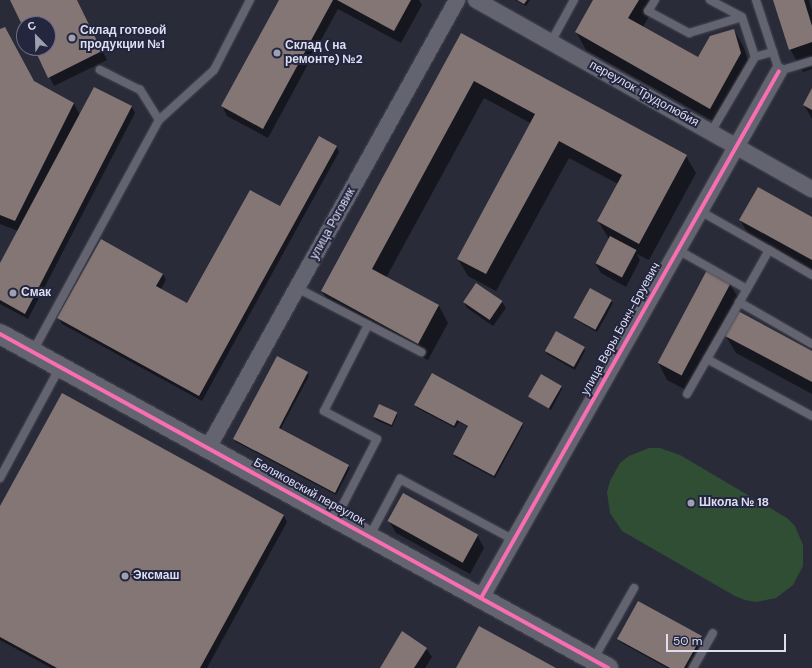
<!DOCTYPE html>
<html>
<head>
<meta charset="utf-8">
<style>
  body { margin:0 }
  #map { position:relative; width:812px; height:668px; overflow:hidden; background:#2a2b39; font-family:"DM Sans",sans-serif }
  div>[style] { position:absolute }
  .green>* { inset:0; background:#304e33 }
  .shadow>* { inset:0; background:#0007 }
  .building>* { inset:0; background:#847674; transform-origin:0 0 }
  .roads { filter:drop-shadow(0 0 1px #484956) drop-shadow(0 0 1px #484956) }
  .service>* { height:8px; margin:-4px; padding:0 4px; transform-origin:4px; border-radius:4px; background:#63646f }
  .minor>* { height:16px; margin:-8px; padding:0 8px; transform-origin:8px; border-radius:8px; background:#63646f }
  .tertiary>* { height:20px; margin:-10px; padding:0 10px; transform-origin:10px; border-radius:10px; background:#63646f }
  .cycleway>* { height:4px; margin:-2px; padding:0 2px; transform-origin:2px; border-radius:2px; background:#f96db3 }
  .dots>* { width:11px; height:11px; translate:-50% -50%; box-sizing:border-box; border:2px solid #24253f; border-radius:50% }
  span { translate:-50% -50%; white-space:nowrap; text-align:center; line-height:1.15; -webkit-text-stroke:4px #24253f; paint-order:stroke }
  .poi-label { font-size:12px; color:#dddff0; font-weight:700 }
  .left { translate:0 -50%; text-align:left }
  .street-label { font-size:12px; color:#dddff0 }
  .north { position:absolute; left:16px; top:16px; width:40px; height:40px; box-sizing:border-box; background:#24253f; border:1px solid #6e6f86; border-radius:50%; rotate:337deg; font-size:11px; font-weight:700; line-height:16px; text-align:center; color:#dddff0 }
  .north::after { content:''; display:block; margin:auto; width:14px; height:18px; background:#9ea0b0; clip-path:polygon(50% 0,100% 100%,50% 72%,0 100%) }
  .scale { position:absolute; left:666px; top:634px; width:120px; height:18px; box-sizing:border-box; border:2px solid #dddff0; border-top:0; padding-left:5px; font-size:12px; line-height:14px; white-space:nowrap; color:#dddff0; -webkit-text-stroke:3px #24253f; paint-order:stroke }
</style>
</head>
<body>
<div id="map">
  <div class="green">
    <i style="clip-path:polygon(649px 448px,660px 448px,680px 455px,787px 518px,795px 526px,803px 545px,803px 566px,793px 585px,776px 598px,756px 602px,745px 600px,735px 596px,622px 531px,610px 513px,607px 492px,610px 481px,620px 463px,629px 456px)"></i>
  </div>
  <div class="shadow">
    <i style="clip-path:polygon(11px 0,77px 0,107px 60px,54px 86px,35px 48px,48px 48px,48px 24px,24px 24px,24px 27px)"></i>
    <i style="clip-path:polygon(280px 0,419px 0,422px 5px,401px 43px,338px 9px,268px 138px,227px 116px,222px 106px)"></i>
    <i style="clip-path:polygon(515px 0,530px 0,526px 6px)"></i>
    <i style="clip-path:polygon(594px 0,658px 0,643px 27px,698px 58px,734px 30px,744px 48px,751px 71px,720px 125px,586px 50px,576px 32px)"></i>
    <i style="clip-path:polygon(774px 0,809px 0,812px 11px,812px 69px,803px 72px,790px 49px)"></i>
    <i style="clip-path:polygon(0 30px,34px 82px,74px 104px,80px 115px,94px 88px,132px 107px,135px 113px,28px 319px,0 304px,0 266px,18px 231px,0 224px)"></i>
    <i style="clip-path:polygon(461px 34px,686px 156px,696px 173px,649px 260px,637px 254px,640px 260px,626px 287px,601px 273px,595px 263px,609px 239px,598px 221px,618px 184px,569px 158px,496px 291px,468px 276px,458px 259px,532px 124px,484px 98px,386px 278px,439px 306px,448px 323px,428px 360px,332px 308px,322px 291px)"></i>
    <i style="clip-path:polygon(812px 90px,812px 119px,804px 105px)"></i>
    <i style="clip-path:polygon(336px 146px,339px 152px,202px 401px,62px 324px,59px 318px,163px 274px,166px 280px,161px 289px,188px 304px)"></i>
    <i style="clip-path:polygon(812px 218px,812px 271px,750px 237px,740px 220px)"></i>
    <i style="clip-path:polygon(730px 284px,740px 301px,690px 392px,667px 380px,658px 362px)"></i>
    <i style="clip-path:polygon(611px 301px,613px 303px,597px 332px,576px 320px,574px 317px)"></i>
    <i style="clip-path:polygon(464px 302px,502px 302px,506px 308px,493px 326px,467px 308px)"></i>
    <i style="clip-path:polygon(726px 336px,812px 352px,812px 394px,736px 353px)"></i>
    <i style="clip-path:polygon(584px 348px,585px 351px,575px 370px,547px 354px,546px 351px)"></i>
    <i style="clip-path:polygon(307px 373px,309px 376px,280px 430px,348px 466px,350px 468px,336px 495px,236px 442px,234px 439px)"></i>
    <i style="clip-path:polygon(561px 386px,562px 389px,551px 410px,531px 398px,529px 396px)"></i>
    <i style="clip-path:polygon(63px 395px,284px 516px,287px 522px,207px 668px,51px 668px,0 640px,0 508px)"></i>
    <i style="clip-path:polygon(415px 405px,522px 423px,523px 426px,495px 478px,455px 457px,454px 454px,468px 427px,459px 422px,455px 428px,417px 408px)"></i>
    <i style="clip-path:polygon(396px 413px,397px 416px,392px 427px,376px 420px,374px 417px)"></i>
    <i style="clip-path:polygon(389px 521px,477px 535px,484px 548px,470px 574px,396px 533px)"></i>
    <i style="clip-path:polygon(701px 636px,703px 639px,687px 668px,667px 668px,620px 642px,618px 639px)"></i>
    <i style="clip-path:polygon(426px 648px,432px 657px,425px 668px,381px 668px)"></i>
  </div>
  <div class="building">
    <i style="clip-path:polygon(10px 0,77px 0,102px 51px,48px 78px,34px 48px,48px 48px,48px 24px,24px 24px,24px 29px)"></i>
    <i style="clip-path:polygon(279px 0,333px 0,263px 129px,221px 106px)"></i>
    <i style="clip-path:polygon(337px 0,411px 0,394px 31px)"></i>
    <i style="clip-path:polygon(517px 0,527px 0,524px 4px)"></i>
    <i style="clip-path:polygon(593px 0,639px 0,628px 18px,698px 57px,710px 36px,734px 29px,741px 53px,710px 109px,575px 32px)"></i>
    <i style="clip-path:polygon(773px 0,804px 0,812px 26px,812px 42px,789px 50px)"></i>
    <i style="clip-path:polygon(5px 27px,34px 81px,74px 103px,15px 221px,0 215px,0 29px)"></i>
    <i style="clip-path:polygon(461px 33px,687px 155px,639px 244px,597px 221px,622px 175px,559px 141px,486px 274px,457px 259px,535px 114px,474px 81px,372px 269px,439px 305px,418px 344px,321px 291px)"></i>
    <i style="clip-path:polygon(94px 87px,132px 106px,25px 314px,0 300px,0 263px)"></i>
    <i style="clip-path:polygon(812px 88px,812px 110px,803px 105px)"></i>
    <i style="clip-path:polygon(319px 136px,337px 146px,199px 396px,57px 318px,101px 239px,163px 274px,156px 286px,187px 303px,250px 190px,280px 206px)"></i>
    <i style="clip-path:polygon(758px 187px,812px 217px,812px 260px,739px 220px)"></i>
    <i style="left:610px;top:236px;width:30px;height:31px;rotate:28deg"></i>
    <i style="left:707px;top:270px;width:27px;height:105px;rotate:28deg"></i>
    <i style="left:476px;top:283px;width:32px;height:23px;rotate:34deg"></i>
    <i style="left:590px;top:288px;width:25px;height:34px;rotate:29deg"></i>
    <i style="clip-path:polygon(738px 311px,812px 351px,812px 382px,725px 336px)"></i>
    <i style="left:556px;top:331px;width:33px;height:23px;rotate:29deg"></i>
    <i style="clip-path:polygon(277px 356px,308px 372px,279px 428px,349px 465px,335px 493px,233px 439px)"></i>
    <i style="clip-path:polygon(432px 373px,523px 423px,494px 476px,453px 454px,468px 426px,457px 420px,454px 426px,414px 405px)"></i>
    <i style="left:541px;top:374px;width:24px;height:26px;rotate:30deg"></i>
    <i style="clip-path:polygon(62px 393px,284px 515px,200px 668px,57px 668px,0 637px,0 506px)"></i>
    <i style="left:379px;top:404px;width:20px;height:14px;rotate:24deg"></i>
    <i style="left:403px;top:493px;width:86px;height:32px;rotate:29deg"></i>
    <i style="clip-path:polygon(638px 601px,702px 636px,684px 668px,670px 668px,617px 639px)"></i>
    <i style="clip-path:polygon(479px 626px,556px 668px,456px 668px)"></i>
    <i style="clip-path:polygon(402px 631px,427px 648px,414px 668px,380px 668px)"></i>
  </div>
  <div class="roads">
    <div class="service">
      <i style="left:655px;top:0;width:13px;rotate:122deg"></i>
      <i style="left:648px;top:11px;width:47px;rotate:28.2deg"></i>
      <i style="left:689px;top:33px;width:55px;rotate:-16.8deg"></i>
      <i style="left:710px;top:0;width:36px;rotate:28deg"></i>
      <i style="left:742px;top:17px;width:42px;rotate:72deg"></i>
      <i style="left:755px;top:57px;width:19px;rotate:-16deg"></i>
      <i style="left:773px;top:52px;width:20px;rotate:72deg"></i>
      <i style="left:779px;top:71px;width:34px;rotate:-17deg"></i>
      <i style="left:756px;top:0;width:55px;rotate:71.9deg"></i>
      <i style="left:551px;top:42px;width:48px;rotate:-61.3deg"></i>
      <i style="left:159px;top:120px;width:74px;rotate:-42.3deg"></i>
      <i style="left:214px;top:70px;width:79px;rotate:-62.8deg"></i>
      <i style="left:711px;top:132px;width:87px;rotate:-59.6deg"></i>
      <i style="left:700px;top:211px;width:79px;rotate:29.5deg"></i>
      <i style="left:769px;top:250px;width:45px;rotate:119.4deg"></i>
      <i style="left:678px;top:250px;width:79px;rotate:29.5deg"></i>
      <i style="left:747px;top:289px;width:121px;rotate:119.7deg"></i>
      <i style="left:769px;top:250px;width:50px;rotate:30.2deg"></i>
      <i style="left:297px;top:288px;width:140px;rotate:27.3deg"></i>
      <i style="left:739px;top:302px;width:84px;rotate:29.9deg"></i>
      <i style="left:33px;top:351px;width:263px;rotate:-61.4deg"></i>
      <i style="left:159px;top:120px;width:36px;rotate:-122deg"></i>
      <i style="left:140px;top:90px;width:45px;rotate:-153.4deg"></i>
      <i style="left:707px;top:359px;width:119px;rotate:28.5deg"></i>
      <i style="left:0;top:478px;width:126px;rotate:-61.6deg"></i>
      <i style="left:336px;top:518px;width:89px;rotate:-62.6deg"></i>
      <i style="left:377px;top:439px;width:60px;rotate:-152.2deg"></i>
      <i style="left:324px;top:411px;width:97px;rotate:-62.9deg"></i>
      <i style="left:369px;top:537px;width:66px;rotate:-61.9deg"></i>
      <i style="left:400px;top:479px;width:129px;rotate:28.2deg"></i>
      <i style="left:593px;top:660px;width:83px;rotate:-60.3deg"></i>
      <i style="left:693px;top:668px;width:40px;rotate:-60.3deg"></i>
    </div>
    <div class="minor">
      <i style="left:476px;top:0;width:386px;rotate:29.4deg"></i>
      <i style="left:208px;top:448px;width:513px;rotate:-60.93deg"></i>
      <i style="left:481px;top:598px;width:605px;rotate:-60.51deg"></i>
    </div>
    <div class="tertiary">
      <i style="left:0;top:334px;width:694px;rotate:28.78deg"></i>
    </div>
  </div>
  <div class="cycleway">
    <i style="left:0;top:334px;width:694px;rotate:28.78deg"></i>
    <i style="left:481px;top:598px;width:605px;rotate:-60.51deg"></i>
  </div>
  <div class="dots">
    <i style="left:72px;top:38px;background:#9ea0b0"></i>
    <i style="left:277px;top:53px;background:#9ea0b0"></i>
    <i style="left:13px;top:293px;background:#9ea0b0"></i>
    <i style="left:691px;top:503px;background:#9ea0b0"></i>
    <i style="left:125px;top:576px;background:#9ea0b0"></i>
  </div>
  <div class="poi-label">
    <span class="left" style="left:80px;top:38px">Склад готовой<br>продукции №1</span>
    <span class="left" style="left:285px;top:53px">Склад ( на<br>ремонте) №2</span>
    <span class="left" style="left:21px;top:293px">Смак</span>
    <span class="left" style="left:699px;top:503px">Школа № 18</span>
    <span class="left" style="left:133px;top:576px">Эксмаш</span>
  </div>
  <div class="street-label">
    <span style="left:644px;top:94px;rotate:29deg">переулок Трудолюбия</span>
    <span style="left:333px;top:224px;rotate:-61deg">улица Роговик</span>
    <span style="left:621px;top:329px;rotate:-61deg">улица Веры Бонч-Бруевич</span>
    <span style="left:309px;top:492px;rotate:29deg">Беляковский переулок</span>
  </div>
  <div class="north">С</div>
  <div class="scale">50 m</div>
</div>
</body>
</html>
